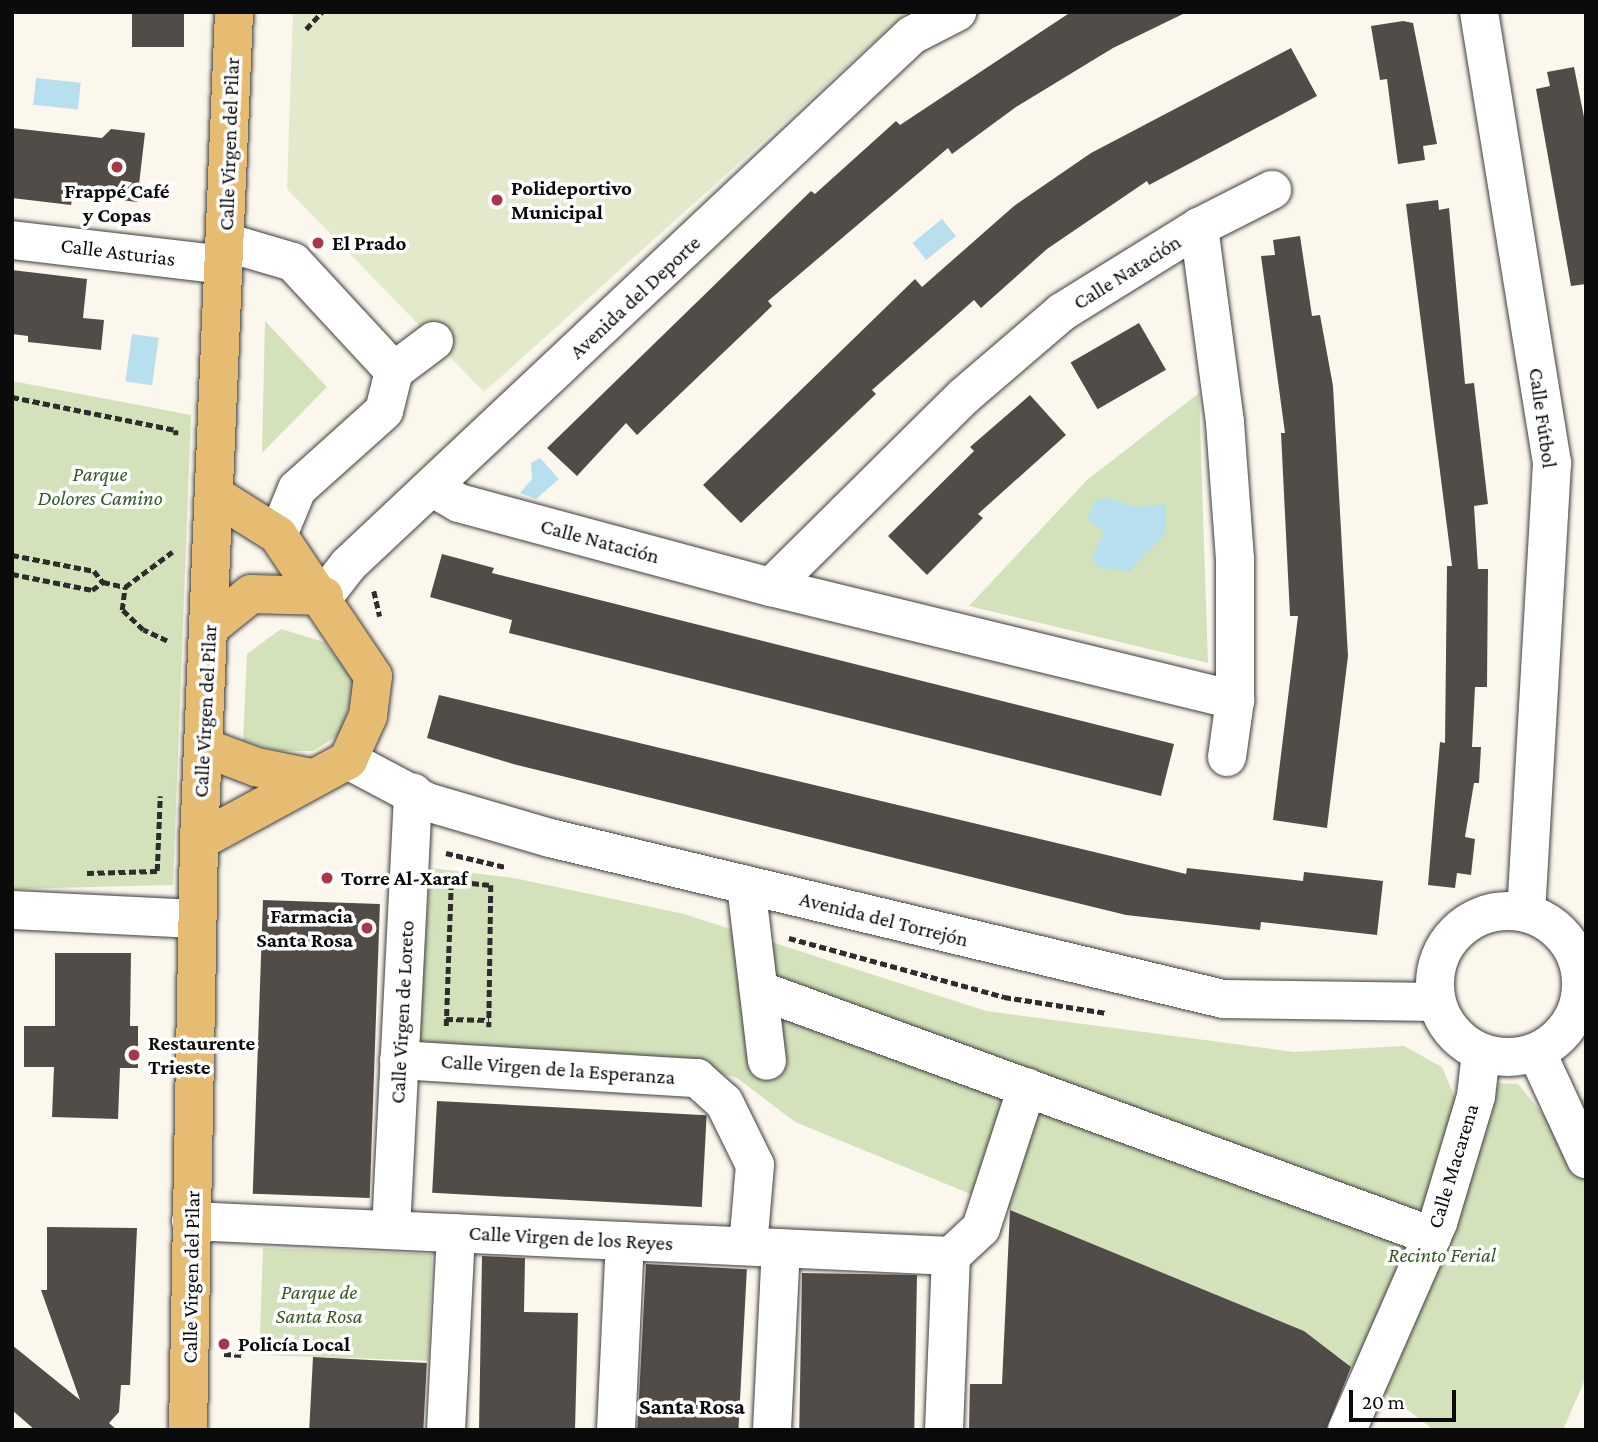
<!DOCTYPE html>
<html>
<head>
<meta charset="utf-8">
<style>
  body { margin:0 }
  #map { position:relative; width:1598px; height:1442px; overflow:hidden; background:#fcf7ec; font-family:"Crimson Pro",serif }
  div>[style] { position:absolute }
  .green>* { inset:0; background:#d4e2bb; transform-origin:0 0 }
  .pitch>* { inset:0; background:#e3eacb }
  .water>* { inset:0; background:#b7dfed; transform-origin:0 0 }
  .building>* { inset:0; background:#524c49; transform-origin:0 0 }
  .path>* { height:4.5px; margin-top:-2.25px; transform-origin:0; background:repeating-linear-gradient(90deg,#2d2d2d 0 7px,transparent 0 10.5px) }
  .roads { filter:drop-shadow(0 0 2px #3e3e3e) drop-shadow(0 0 2px #3e3e3e) }
  .minor>* { height:38px; margin:-19px; padding:0 19px; transform-origin:19px; border-radius:19px; background:#fff }
  .minor>.ring { margin:-19px; padding:0; box-sizing:content-box; background:none; border:38px solid #fff; border-radius:50% }
  .major>* { height:38px; margin:-19px; padding:0 19px; transform-origin:19px; border-radius:19px; background:#e6bc73 }
  .dots>* { width:19px; height:19px; translate:-50% -50%; box-sizing:border-box; border:4px solid #fff; border-radius:50% }
  span { translate:-50% -50%; white-space:nowrap; text-align:center; line-height:1.15; -webkit-text-stroke:7px #fff; paint-order:stroke }
  .street-label { font-size:21px; color:#0b0b0b }
  .poi-label { font-size:21px; color:#0b0b0b; font-weight:700 }
  .left { translate:0 -50%; text-align:left }
  .right { translate:-100% -50%; text-align:right }
  .park-label { font-size:21px; color:#365a25; font-style:italic }
  .neighbourhood-label { font-size:23px; color:#0b0b0b; font-weight:700 }
  .frame { position:absolute; inset:0; border:14px solid #0b0b0b; pointer-events:none }
  .scale { position:absolute; left:1349px; top:1390px; width:107px; height:32px; box-sizing:border-box; border:4px solid #0b0b0b; border-top:0; padding-left:9px; font-size:21px; line-height:24px; white-space:nowrap; color:#0b0b0b; -webkit-text-stroke:5px #fff; paint-order:stroke }
</style>
</head>
<body>
<div id="map">
  <div class="green">
    <i style="clip-path:polygon(265px 321px,327px 387px,262px 453px)"></i>
    <i style="clip-path:polygon(12px 381px,191px 415px,173px 885px,12px 889px)"></i>
    <i style="clip-path:polygon(1199px 393px,1208px 663px,969px 606px,1087px 480px)"></i>
    <i style="clip-path:polygon(281px 629px,324px 642px,355px 682px,342px 733px,313px 751px,278px 751px,243px 741px,247px 654px)"></i>
    <i style="clip-path:polygon(431px 868px,514px 878px,684px 914px,986px 1011px,1294px 1052px,1404px 1046px,1442px 1067px,1456px 1100px,1491px 1120px,1498px 1083px,1518px 1084px,1546px 1118px,1586px 1097px,1586px 1377px,1563px 1430px,1434px 1430px,1304px 1331px,795px 1122px,737px 1078px,697px 1067px,417px 1049px)"></i>
    <i style="left:263px;top:1248px;width:169px;height:107px;rotate:2deg"></i>
  </div>
  <div class="pitch">
    <i style="clip-path:polygon(293px 12px,907px 12px,484px 392px,287px 189px)"></i>
  </div>
  <div class="water">
    <i style="left:36px;top:78px;width:45px;height:27px;rotate:6deg"></i>
    <i style="left:942px;top:219px;width:22px;height:38px;rotate:51deg"></i>
    <i style="left:132px;top:334px;width:27px;height:48px;rotate:8deg"></i>
    <i style="clip-path:polygon(540px 458px,559px 479px,536px 499px,520px 493px,532px 479px,531px 463px)"></i>
    <i style="clip-path:polygon(1109px 498px,1135px 507px,1166px 504px,1166px 533px,1129px 572px,1101px 568px,1091px 559px,1104px 532px,1087px 519px,1095px 500px)"></i>
  </div>
  <div class="building">
    <i style="left:132px;top:12px;width:52px;height:35px"></i>
    <i style="clip-path:polygon(1071px 12px,1187px 12px,1113px 48px,1016px 107px,952px 154px,948px 148px,768px 301px,772px 306px,637px 435px,626px 423px,577px 476px,547px 448px,811px 191px,815px 194px,896px 121px,900px 125px)"></i>
    <i style="clip-path:polygon(1403px 21px,1413px 23px,1437px 144px,1423px 146px,1425px 160px,1398px 164px,1387px 79px,1380px 80px,1371px 26px)"></i>
    <i style="clip-path:polygon(1291px 48px,1317px 96px,1149px 185px,1147px 181px,1047px 249px,981px 308px,974px 300px,872px 390px,876px 394px,741px 523px,703px 485px,915px 279px,922px 287px,1014px 206px,1091px 153px)"></i>
    <i style="clip-path:polygon(1574px 67px,1586px 127px,1586px 284px,1571px 286px,1536px 89px,1550px 86px,1547px 72px)"></i>
    <i style="clip-path:polygon(12px 128px,102px 138px,111px 129px,145px 133px,137px 202px,73px 194px,71px 205px,12px 198px)"></i>
    <i style="clip-path:polygon(1438px 200px,1439px 210px,1449px 208px,1465px 384px,1474px 383px,1488px 504px,1474px 506px,1478px 569px,1488px 569px,1487px 687px,1475px 687px,1472px 747px,1481px 747px,1479px 783px,1474px 783px,1465px 837px,1475px 839px,1471px 875px,1457px 873px,1455px 888px,1428px 885px,1440px 742px,1445px 743px,1447px 566px,1452px 566px,1406px 204px)"></i>
    <i style="clip-path:polygon(1300px 236px,1312px 316px,1320px 315px,1333px 386px,1348px 656px,1327px 828px,1273px 820px,1298px 616px,1290px 616px,1281px 433px,1285px 433px,1261px 256px,1275px 255px,1273px 240px)"></i>
    <i style="clip-path:polygon(12px 270px,87px 279px,83px 318px,104px 320px,101px 350px,28px 342px,28px 336px,12px 334px)"></i>
    <i style="left:1139px;top:323px;width:54px;height:79px;rotate:60deg"></i>
    <i style="clip-path:polygon(1030px 395px,1066px 435px,978px 514px,983px 518px,927px 575px,888px 536px,974px 451px,970px 447px)"></i>
    <i style="clip-path:polygon(442px 554px,494px 568px,492px 573px,1174px 744px,1161px 796px,509px 633px,512px 620px,430px 597px)"></i>
    <i style="clip-path:polygon(439px 695px,1186px 874px,1187px 868px,1303px 881px,1304px 872px,1383px 881px,1377px 935px,1261px 922px,1260px 930px,1126px 915px,513px 764px,427px 738px)"></i>
    <i style="left:263px;top:900px;width:117px;height:294px;rotate:2deg"></i>
    <i style="clip-path:polygon(55px 953px,131px 953px,130px 1026px,138px 1026px,138px 1068px,120px 1068px,118px 1119px,52px 1117px,54px 1067px,24px 1067px,24px 1026px,55px 1026px)"></i>
    <i style="left:437px;top:1101px;width:270px;height:92px;rotate:3deg"></i>
    <i style="clip-path:polygon(1010px 1210px,1304px 1331px,1351px 1367px,1326px 1430px,969px 1430px,970px 1384px,1002px 1384px)"></i>
    <i style="clip-path:polygon(47px 1227px,137px 1228px,130px 1385px,121px 1385px,119px 1412px,109px 1423px,117px 1430px,35px 1430px,12px 1410px,12px 1345px,80px 1400px,41px 1290px,47px 1290px)"></i>
    <i style="clip-path:polygon(482px 1256px,525px 1258px,524px 1312px,578px 1313px,575px 1430px,479px 1430px)"></i>
    <i style="left:646px;top:1264px;width:101px;height:166px;rotate:3deg"></i>
    <i style="left:802px;top:1273px;width:115px;height:157px;rotate:1deg"></i>
    <i style="left:313px;top:1357px;width:114px;height:73px;rotate:3deg"></i>
  </div>
  <div class="path">
    <i style="left:306px;top:29px;width:23px;rotate:-47deg"></i>
    <i style="left:12px;top:397px;width:167px;rotate:11.4deg"></i>
    <i style="left:176px;top:430px;width:5px;rotate:90deg"></i>
    <i style="left:12px;top:555px;width:84px;rotate:11deg"></i>
    <i style="left:94px;top:571px;width:14px;rotate:51deg"></i>
    <i style="left:103px;top:582px;width:23px;rotate:13deg"></i>
    <i style="left:12px;top:574px;width:82px;rotate:11.3deg"></i>
    <i style="left:92px;top:590px;width:14px;rotate:-36deg"></i>
    <i style="left:374px;top:591px;width:26px;rotate:77deg"></i>
    <i style="left:167px;top:641px;width:26px;rotate:-155deg"></i>
    <i style="left:143px;top:630px;width:29px;rotate:-136deg"></i>
    <i style="left:122px;top:610px;width:23px;rotate:-83deg"></i>
    <i style="left:125px;top:587px;width:59px;rotate:-36.7deg"></i>
    <i style="left:446px;top:853px;width:61px;rotate:13.3deg"></i>
    <i style="left:87px;top:873px;width:70px;rotate:-1.6deg"></i>
    <i style="left:157px;top:871px;width:75px;rotate:-87.7deg"></i>
    <i style="left:789px;top:938px;width:223px;rotate:15.3deg"></i>
    <i style="left:1004px;top:997px;width:104px;rotate:8.8deg"></i>
    <i style="left:446px;top:1019px;width:43px;rotate:1.3deg"></i>
    <i style="left:446px;top:1026px;width:145px;rotate:-88deg"></i>
    <i style="left:451px;top:881px;width:40px;rotate:5.7deg"></i>
    <i style="left:491px;top:885px;width:142px;rotate:90.8deg"></i>
    <i style="left:224px;top:1354px;width:20px;rotate:3deg"></i>
  </div>
  <div class="roads">
    <div class="minor">
      <i style="left:1479px;top:12px;width:457px;rotate:80.8deg"></i>
      <i style="left:1552px;top:463px;width:450px;rotate:93.3deg"></i>
      <i style="left:1199px;top:227px;width:82px;rotate:-26.9deg"></i>
      <i style="left:12px;top:240px;width:213px;rotate:6.7deg"></i>
      <i style="left:225px;top:242px;width:71px;rotate:16.4deg"></i>
      <i style="left:293px;top:262px;width:149px;rotate:47.2deg"></i>
      <i style="left:394px;top:371px;width:41px;rotate:104deg"></i>
      <i style="left:384px;top:411px;width:117px;rotate:138.1deg"></i>
      <i style="left:297px;top:489px;width:50px;rotate:112.4deg"></i>
      <i style="left:394px;top:371px;width:50px;rotate:-36.9deg"></i>
      <i style="left:433px;top:488px;width:30px;rotate:30deg"></i>
      <i style="left:459px;top:503px;width:323px;rotate:15.1deg"></i>
      <i style="left:771px;top:587px;width:478px;rotate:13.7deg"></i>
      <i style="left:1235px;top:700px;width:141px;rotate:-90deg"></i>
      <i style="left:1235px;top:559px;width:137px;rotate:-94.2deg"></i>
      <i style="left:1225px;top:422px;width:197px;rotate:-97.6deg"></i>
      <i style="left:1199px;top:227px;width:161px;rotate:148.2deg"></i>
      <i style="left:1062px;top:312px;width:129px;rotate:139.4deg"></i>
      <i style="left:964px;top:396px;width:272px;rotate:135.3deg"></i>
      <i style="left:324px;top:596px;width:39px;rotate:-52deg"></i>
      <i style="left:348px;top:565px;width:774px;rotate:-43.22deg"></i>
      <i style="left:912px;top:35px;width:51px;rotate:-27.1deg"></i>
      <i style="left:1227px;top:757px;width:58px;rotate:-82deg"></i>
      <i style="left:348px;top:760px;width:89px;rotate:28deg"></i>
      <i style="left:427px;top:802px;width:128px;rotate:16.3deg"></i>
      <i style="left:550px;top:838px;width:692px;rotate:13.45deg"></i>
      <i style="left:1223px;top:999px;width:213px;rotate:0.8deg"></i>
      <i style="left:746px;top:885px;width:177px;rotate:83.2deg"></i>
      <i style="left:12px;top:910px;width:185px;rotate:2.8deg"></i>
      <i class="ring" style="left:1435px;top:911px;width:108px;height:108px"></i>
      <i style="left:759px;top:990px;width:717px;rotate:20.08deg"></i>
      <i style="left:1537px;top:1053px;width:117px;rotate:65.2deg"></i>
      <i style="left:399px;top:1060px;width:299px;rotate:3.5deg"></i>
      <i style="left:697px;top:1078px;width:36px;rotate:42deg"></i>
      <i style="left:724px;top:1102px;width:70px;rotate:63.8deg"></i>
      <i style="left:755px;top:1165px;width:81px;rotate:94.9deg"></i>
      <i style="left:191px;top:1221px;width:761px;rotate:2.64deg"></i>
      <i style="left:391px;top:1230px;width:438px;rotate:-87.1deg"></i>
      <i style="left:951px;top:1256px;width:41px;rotate:-43deg"></i>
      <i style="left:981px;top:1228px;width:148px;rotate:-71.9deg"></i>
      <i style="left:446px;top:1430px;width:197px;rotate:-87.1deg"></i>
      <i style="left:616px;top:1430px;width:189px;rotate:-87.3deg"></i>
      <i style="left:772px;top:1430px;width:182px;rotate:-87.2deg"></i>
      <i style="left:944px;top:1430px;width:174px;rotate:-87.7deg"></i>
      <i style="left:1347px;top:1430px;width:226px;rotate:-66.3deg"></i>
      <i style="left:1438px;top:1223px;width:133px;rotate:-73.3deg"></i>
      <i style="left:1476px;top:1096px;width:43px;rotate:-83.4deg"></i>
    </div>
    <div class="major">
      <i style="left:209px;top:628px;width:54px;rotate:-39deg"></i>
      <i style="left:251px;top:594px;width:73px;rotate:1.6deg"></i>
      <i style="left:203px;top:747px;width:57px;rotate:20.7deg"></i>
      <i style="left:256px;top:767px;width:56px;rotate:11.3deg"></i>
      <i style="left:199px;top:841px;width:170px;rotate:-28.5deg"></i>
      <i style="left:348px;top:760px;width:48px;rotate:-65.6deg"></i>
      <i style="left:368px;top:716px;width:40px;rotate:-82.9deg"></i>
      <i style="left:373px;top:676px;width:170px;rotate:-124deg"></i>
      <i style="left:278px;top:535px;width:73px;rotate:-147.8deg"></i>
      <i style="left:188px;top:1430px;width:589px;rotate:-88.93deg"></i>
      <i style="left:199px;top:841px;width:830px;rotate:-87.58deg"></i>
    </div>
  </div>
  <div class="dots">
    <i style="left:117px;top:167px;background:#a8374a"></i>
    <i style="left:497px;top:200px;background:#a8374a"></i>
    <i style="left:318px;top:243px;background:#a8374a"></i>
    <i style="left:327px;top:878px;background:#a8374a"></i>
    <i style="left:367px;top:928px;background:#a8374a"></i>
    <i style="left:134px;top:1055px;background:#a8374a"></i>
    <i style="left:224px;top:1344px;background:#a8374a"></i>
  </div>
  <div class="street-label">
    <span style="left:229px;top:144px;rotate:-88deg">Calle Virgen del Pilar</span>
    <span style="left:118px;top:252px;rotate:7deg">Calle Asturias</span>
    <span style="left:1127px;top:272px;rotate:-32deg">Calle Natación</span>
    <span style="left:635px;top:297px;rotate:-43deg">Avenida del Deporte</span>
    <span style="left:1543px;top:418px;rotate:82deg">Calle Fútbol</span>
    <span style="left:600px;top:541px;rotate:15deg">Calle Natación</span>
    <span style="left:205px;top:711px;rotate:-87deg">Calle Virgen del Pilar</span>
    <span style="left:884px;top:919px;rotate:14deg">Avenida del Torrejón</span>
    <span style="left:402px;top:1012px;rotate:-87deg">Calle Virgen de Loreto</span>
    <span style="left:558px;top:1069px;rotate:4deg">Calle Virgen de la Esperanza</span>
    <span style="left:1453px;top:1166px;rotate:-73deg">Calle Macarena</span>
    <span style="left:571px;top:1238px;rotate:3deg">Calle Virgen de los Reyes</span>
    <span style="left:191px;top:1277px;rotate:-89deg">Calle Virgen del Pilar</span>
  </div>
  <div class="poi-label">
    <span class="left" style="left:511px;top:200px">Polideportivo<br>Municipal</span>
    <span style="left:117px;top:203px">Frappé Café<br>y Copas</span>
    <span class="left" style="left:332px;top:243px">El Prado</span>
    <span class="left" style="left:341px;top:878px">Torre Al-Xaraf</span>
    <span class="right" style="left:353px;top:928px">Farmacia<br>Santa Rosa</span>
    <span class="left" style="left:148px;top:1055px">Restaurente<br>Trieste</span>
    <span class="left" style="left:238px;top:1344px">Policía Local</span>
  </div>
  <div class="park-label">
    <span style="left:100px;top:486px">Parque<br>Dolores Camino</span>
    <span style="left:1442px;top:1255px">Recinto Ferial</span>
    <span style="left:319px;top:1304px">Parque de<br>Santa Rosa</span>
  </div>
  <div class="neighbourhood-label">
    <span style="left:692px;top:1406px">Santa Rosa</span>
  </div>
  <div class="frame"></div>
  <div class="scale">20 m</div>
</div>
</body>
</html>
